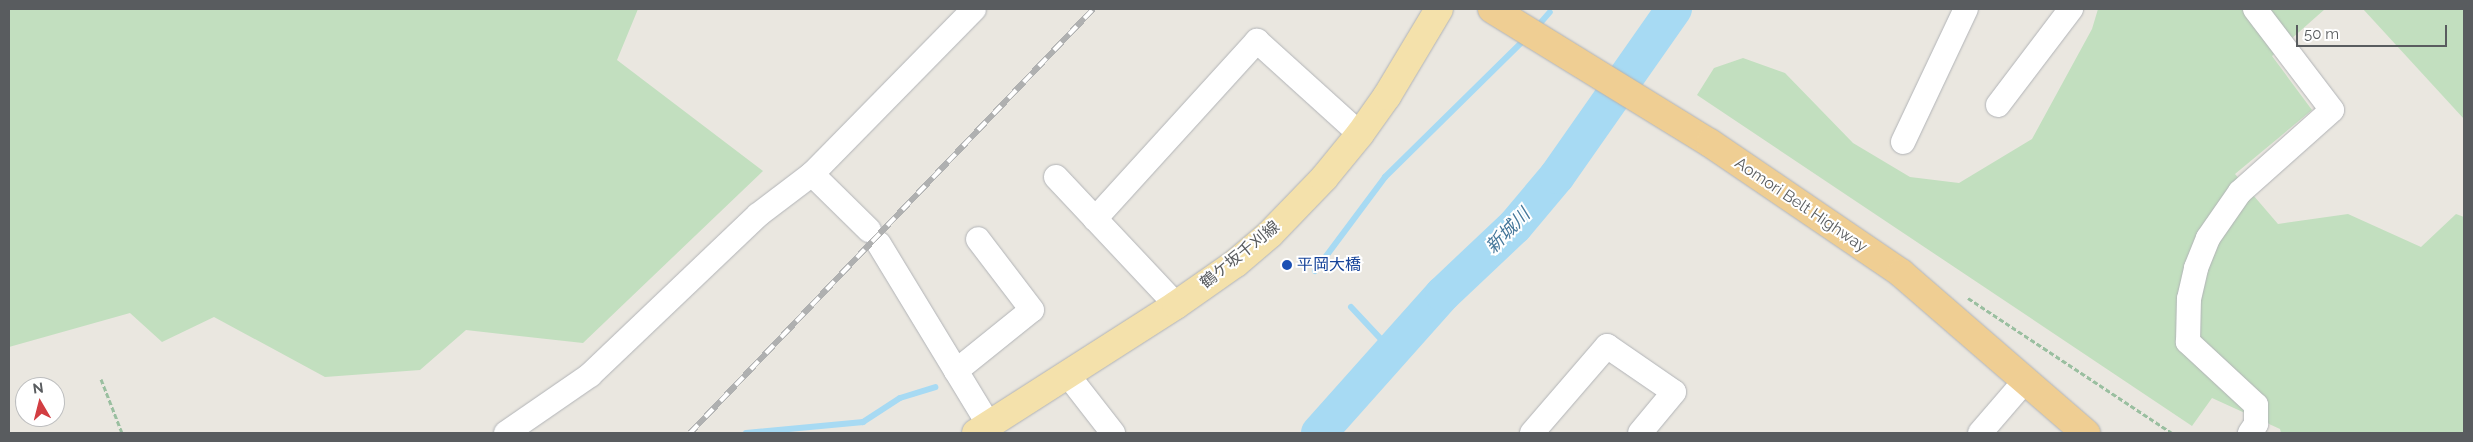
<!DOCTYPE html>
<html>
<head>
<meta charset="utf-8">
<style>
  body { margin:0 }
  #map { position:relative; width:2473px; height:442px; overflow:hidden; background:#eae7e0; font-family:Raleway,"Noto Sans JP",sans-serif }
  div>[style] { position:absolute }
  .green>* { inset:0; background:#c2dfbf }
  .stream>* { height:6px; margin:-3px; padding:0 3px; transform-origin:3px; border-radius:3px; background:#a7daf3 }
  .river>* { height:36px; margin:-18px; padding:0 18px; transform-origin:18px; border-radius:18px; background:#a7daf3 }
  .path>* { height:3px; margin-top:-1.5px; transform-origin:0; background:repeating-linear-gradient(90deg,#9abfa0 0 5px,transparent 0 7.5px) }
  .roads { filter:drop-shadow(0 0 1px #b1b3b6) drop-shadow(0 0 1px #b1b3b6) }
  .minor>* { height:24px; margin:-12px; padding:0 12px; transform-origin:12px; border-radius:12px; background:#fff }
  .major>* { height:28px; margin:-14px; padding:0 14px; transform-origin:14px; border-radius:14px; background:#f4e1ab }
  .highway>* { height:28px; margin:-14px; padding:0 14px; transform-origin:14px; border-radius:14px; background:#efce93 }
  .rail>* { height:5.5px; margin-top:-2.75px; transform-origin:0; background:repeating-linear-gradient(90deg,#fff 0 11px,#afb0b0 0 22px); box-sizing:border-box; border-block:1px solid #afb0b0 }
  .dots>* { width:14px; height:14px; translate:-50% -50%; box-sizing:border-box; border:2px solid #fff; border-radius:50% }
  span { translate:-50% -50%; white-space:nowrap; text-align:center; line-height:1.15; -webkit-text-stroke:4px #fff; paint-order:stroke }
  .street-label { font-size:16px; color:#595c5f }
  .transit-label { font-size:16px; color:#164399 }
  .left { translate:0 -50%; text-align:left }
  .water-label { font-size:18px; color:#45779a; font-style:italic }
  .frame { position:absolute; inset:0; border:10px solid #595c5f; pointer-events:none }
  .north { position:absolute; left:15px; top:377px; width:50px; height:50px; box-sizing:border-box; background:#fff; border:1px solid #bdbebf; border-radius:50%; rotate:352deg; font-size:14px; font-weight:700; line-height:20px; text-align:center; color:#595c5f }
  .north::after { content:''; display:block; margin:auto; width:18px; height:22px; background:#d23e42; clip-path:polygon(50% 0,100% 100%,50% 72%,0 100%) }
  .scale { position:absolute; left:2296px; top:25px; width:151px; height:22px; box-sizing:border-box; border:2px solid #595c5f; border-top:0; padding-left:6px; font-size:15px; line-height:18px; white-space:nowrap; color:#595c5f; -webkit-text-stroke:4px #fff; paint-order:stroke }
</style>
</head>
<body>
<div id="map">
  <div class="green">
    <i style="clip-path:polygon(9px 9px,638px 9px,617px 60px,763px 171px,583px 343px,466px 330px,420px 370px,325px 377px,214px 317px,162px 342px,130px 313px,9px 347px)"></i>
    <i style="clip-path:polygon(2098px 9px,2325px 9px,2272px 56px,2312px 110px,2235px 174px,2278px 224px,2348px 214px,2421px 247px,2456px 214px,2464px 217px,2464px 433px,2281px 433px,2280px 429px,2212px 398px,2192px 426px,1697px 95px,1714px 68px,1743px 58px,1785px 73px,1853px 143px,1910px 177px,1959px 183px,2032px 139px,2092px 29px)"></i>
    <i style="clip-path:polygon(2363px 9px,2464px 9px,2464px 119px)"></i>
  </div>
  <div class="stream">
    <i style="left:1536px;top:28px;width:21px;rotate:-49deg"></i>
    <i style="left:1315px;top:271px;width:117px;rotate:-53.3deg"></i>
    <i style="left:1385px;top:177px;width:199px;rotate:-44.6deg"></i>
    <i style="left:1351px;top:307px;width:60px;rotate:47deg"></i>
    <i style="left:746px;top:433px;width:118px;rotate:-5.4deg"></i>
    <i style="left:863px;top:422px;width:44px;rotate:-33deg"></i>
    <i style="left:900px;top:398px;width:37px;rotate:-17deg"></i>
  </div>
  <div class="river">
    <i style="left:1319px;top:433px;width:186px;rotate:-48.3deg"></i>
    <i style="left:1443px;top:294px;width:99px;rotate:-43.4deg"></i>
    <i style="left:1515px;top:226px;width:65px;rotate:-50deg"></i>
    <i style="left:1557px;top:176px;width:204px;rotate:-55deg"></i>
  </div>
  <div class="path">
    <i style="left:1968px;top:298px;width:245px;rotate:33.5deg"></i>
    <i style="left:101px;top:379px;width:58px;rotate:68.7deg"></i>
  </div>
  <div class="roads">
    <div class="minor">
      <i style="left:1998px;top:105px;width:121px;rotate:-52.8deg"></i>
      <i style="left:1903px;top:142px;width:147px;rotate:-64.7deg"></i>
      <i style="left:812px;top:174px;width:80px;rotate:44.5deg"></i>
      <i style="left:1056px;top:177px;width:175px;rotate:46.8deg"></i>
      <i style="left:1095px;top:219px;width:241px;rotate:-47.7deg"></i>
      <i style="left:1257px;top:41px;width:139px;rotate:42.1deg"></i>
      <i style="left:879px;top:244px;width:212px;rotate:58.7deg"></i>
      <i style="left:956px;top:371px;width:97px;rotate:-38.8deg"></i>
      <i style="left:1032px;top:310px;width:89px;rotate:-127.3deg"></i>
      <i style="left:1067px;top:374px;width:75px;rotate:52.1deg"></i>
      <i style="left:506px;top:433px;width:102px;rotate:-34.6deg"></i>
      <i style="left:590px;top:375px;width:232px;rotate:-43.6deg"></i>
      <i style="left:758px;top:215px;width:68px;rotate:-37.2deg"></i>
      <i style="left:812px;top:174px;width:231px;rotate:-45.5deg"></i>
      <i style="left:1532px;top:433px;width:115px;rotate:-49.2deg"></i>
      <i style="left:1607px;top:346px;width:81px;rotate:34.5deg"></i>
      <i style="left:1674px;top:392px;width:53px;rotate:129.7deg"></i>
      <i style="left:1980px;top:433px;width:67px;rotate:-49.2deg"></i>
      <i style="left:2250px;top:433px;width:11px;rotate:-56deg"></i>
      <i style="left:2256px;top:424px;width:19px;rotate:-90deg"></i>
      <i style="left:2256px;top:405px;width:93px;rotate:-137.2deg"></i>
      <i style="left:2188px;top:342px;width:43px;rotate:-88.7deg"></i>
      <i style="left:2189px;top:299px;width:32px;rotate:-77deg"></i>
      <i style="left:2196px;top:268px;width:32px;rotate:-68deg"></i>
      <i style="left:2208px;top:238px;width:56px;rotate:-55.2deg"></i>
      <i style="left:2240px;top:192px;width:123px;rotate:-41.7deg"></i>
      <i style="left:2332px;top:110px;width:127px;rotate:-127.3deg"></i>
    </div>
    <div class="major">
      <i style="left:976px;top:433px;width:237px;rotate:-32.6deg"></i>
      <i style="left:1176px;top:305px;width:73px;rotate:-35deg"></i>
      <i style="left:1236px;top:263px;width:45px;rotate:-40.5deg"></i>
      <i style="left:1270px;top:234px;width:78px;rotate:-46deg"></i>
      <i style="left:1324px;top:178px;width:57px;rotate:-50.7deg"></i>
      <i style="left:1360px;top:134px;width:47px;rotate:-54.6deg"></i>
      <i style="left:1387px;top:96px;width:101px;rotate:-59.1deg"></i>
    </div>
    <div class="highway">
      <i style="left:1492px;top:9px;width:256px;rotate:31.6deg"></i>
      <i style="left:1710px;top:143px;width:231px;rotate:34.2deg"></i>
      <i style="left:1901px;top:273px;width:245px;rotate:40.9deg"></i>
    </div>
  </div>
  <div class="rail">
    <i style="left:690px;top:433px;width:585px;rotate:-46.45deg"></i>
  </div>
  <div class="dots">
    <i style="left:1287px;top:265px;background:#1a4fb4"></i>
  </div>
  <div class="street-label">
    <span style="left:1801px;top:205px;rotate:34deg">Aomori Belt Highway</span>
    <span style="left:1240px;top:255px;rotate:-39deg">鶴ケ坂千刈線</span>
  </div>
  <div class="transit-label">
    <span class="left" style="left:1297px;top:265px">平岡大橋</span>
  </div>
  <div class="water-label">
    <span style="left:1508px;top:231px;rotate:-46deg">新城川</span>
  </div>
  <div class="frame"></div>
  <div class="north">N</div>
  <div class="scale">50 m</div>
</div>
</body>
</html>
